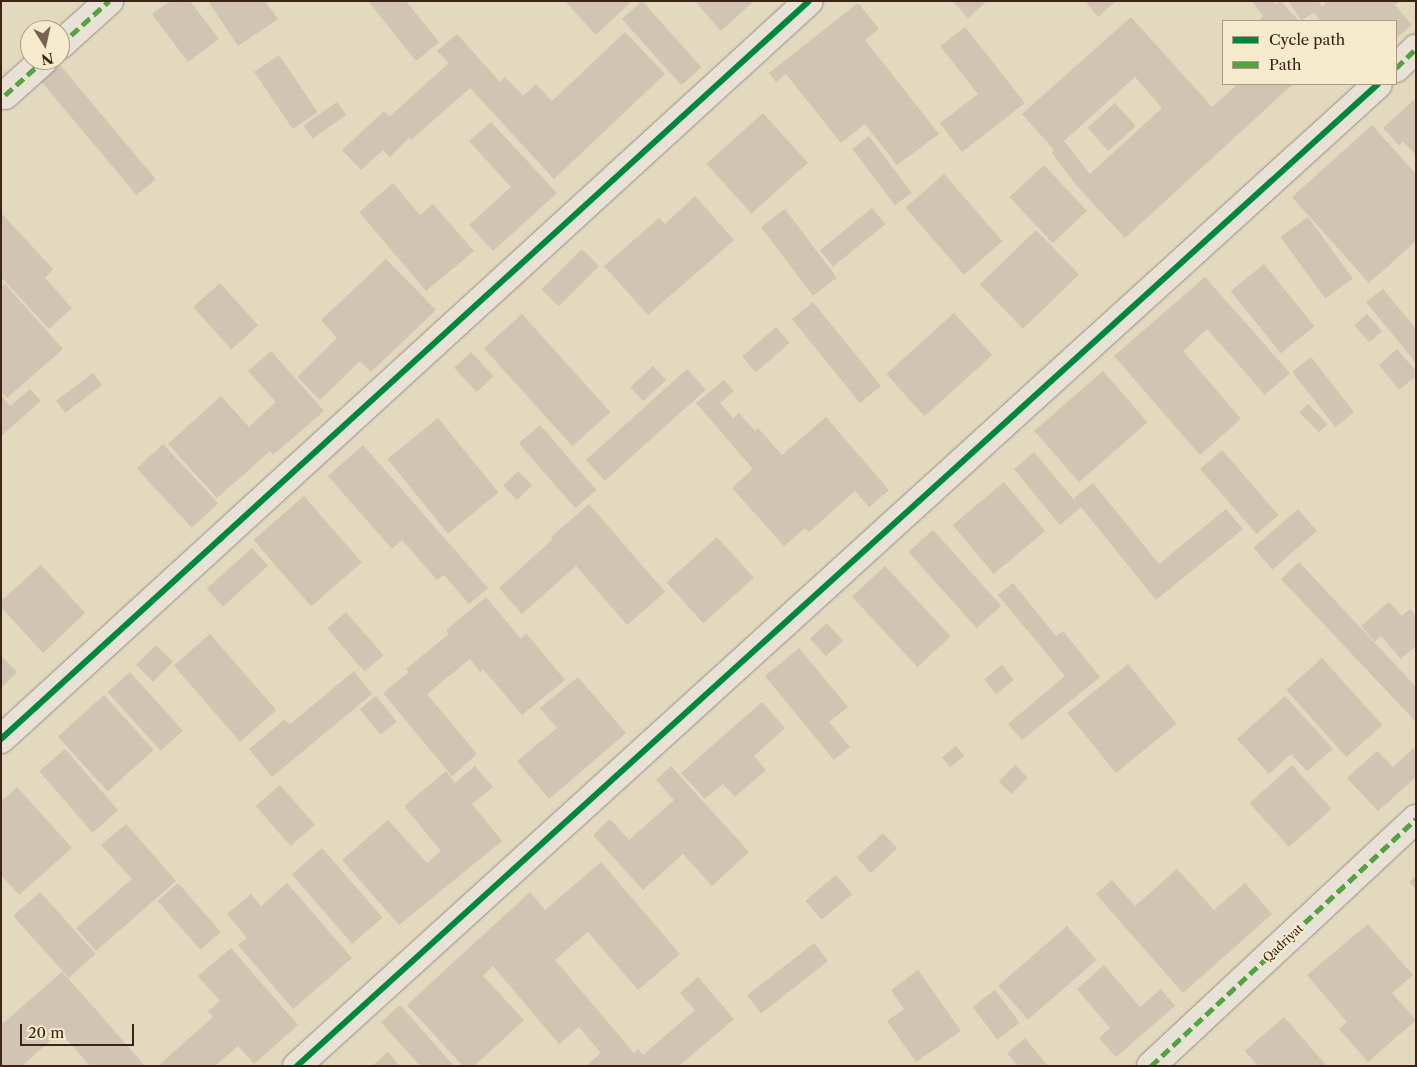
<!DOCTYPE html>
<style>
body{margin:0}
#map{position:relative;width:1417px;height:1067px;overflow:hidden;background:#e2d9bf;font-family:"Libre Caslon Text",serif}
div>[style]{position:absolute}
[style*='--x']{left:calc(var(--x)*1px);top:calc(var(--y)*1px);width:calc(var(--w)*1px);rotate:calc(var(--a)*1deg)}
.building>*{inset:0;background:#d1c4b2;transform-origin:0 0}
.roads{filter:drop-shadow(0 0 1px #988f80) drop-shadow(0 0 1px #988f80)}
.street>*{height:28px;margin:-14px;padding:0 14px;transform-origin:14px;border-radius:14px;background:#e7e2d5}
.quiet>*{height:5px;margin-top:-2.5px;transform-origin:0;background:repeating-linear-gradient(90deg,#54a240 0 10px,transparent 0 15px)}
.cycleway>*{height:6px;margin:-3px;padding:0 3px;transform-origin:3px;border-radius:3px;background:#00873e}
span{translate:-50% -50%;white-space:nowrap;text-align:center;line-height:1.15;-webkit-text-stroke:4px #f5eacc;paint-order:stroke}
.street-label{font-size:12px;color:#3c2217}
.frame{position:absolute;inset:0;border:2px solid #3c2217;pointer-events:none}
.legend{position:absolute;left:1222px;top:20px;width:175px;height:65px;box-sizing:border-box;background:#f5eacc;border:1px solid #ab9a84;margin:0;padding:6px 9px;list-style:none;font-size:15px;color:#3c2217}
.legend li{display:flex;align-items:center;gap:10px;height:25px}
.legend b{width:25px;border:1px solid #ab9a84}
.north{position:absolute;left:20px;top:20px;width:50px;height:50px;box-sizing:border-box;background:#f5eacc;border:1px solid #ab9a84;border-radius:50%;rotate:170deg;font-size:14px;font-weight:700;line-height:20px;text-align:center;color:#3c2217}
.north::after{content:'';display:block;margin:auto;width:18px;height:22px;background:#766252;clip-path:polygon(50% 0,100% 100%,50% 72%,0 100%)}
.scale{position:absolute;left:20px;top:1024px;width:114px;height:22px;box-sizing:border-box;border:2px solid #3c2217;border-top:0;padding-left:6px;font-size:15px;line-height:18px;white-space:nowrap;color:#3c2217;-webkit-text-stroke:4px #f5eacc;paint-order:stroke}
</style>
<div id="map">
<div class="building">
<i style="clip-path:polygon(170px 1px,190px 1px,219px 39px,188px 62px,152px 14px)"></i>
<i style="clip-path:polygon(208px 1px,265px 1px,278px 19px,238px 46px)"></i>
<i style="clip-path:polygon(368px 1px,406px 1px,439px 42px,416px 61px)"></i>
<i style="clip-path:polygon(565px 1px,632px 1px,596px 35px)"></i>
<i style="left:642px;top:1px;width:89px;height:27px;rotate:48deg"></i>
<i style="clip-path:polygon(695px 1px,754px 1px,721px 31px)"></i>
<i style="clip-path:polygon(953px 1px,987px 1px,968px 18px)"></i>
<i style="clip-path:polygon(1085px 1px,1116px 1px,1098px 17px)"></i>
<i style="clip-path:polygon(1252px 1px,1274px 1px,1276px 4px,1281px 1px,1299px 21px,1259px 21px,1263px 16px)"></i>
<i style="clip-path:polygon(1288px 1px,1319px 1px,1322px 6px,1328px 1px,1400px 1px,1395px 5px,1412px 25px,1396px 38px,1396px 21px,1321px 21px,1314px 13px,1301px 20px)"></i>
<i style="clip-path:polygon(858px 3px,879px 29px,865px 40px,939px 134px,897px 165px,865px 124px,841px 143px,786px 74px,776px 82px,769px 73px)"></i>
<i style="clip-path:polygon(evenodd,1131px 17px,1212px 107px,1238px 84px,1293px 84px,1125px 238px,1077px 186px,1052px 153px,1054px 150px,1022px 114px,1131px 17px,1135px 77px,1162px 108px,1090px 174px,1064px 141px,1135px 77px)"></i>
<i style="clip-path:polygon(965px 27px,1025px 103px,962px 152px,940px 123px,978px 94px,940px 46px)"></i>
<i style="clip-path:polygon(625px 32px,665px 74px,554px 179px,470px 88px,411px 140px,410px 137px,390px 157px,383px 150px,361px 170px,342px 150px,384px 111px,390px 116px,449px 63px,437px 51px,457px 34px,500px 82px,505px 77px,523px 96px,536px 84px,552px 101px)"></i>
<i style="left:279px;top:55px;width:69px;height:30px;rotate:56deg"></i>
<i style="left:60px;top:65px;width:149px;height:25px;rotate:50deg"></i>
<i style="clip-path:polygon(1416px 98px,1416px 155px,1403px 141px,1399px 145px,1383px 128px)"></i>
<i style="left:337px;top:102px;width:16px;height:41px;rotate:55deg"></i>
<i style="left:1115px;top:103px;width:31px;height:37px;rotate:48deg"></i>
<i style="left:763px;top:113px;width:67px;height:76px;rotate:48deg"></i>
<i style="clip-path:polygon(491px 122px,557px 193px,493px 251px,469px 225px,511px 187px,469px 141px)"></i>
<i style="clip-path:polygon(1372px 125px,1416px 174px,1416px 241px,1369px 283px,1292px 197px)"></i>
<i style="left:869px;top:136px;width:71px;height:21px;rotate:53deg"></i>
<i style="left:1044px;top:165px;width:63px;height:47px;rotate:47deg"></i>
<i style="left:944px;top:174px;width:89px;height:51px;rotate:49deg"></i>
<i style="clip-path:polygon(393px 183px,420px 215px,433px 204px,474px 251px,426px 291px,359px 212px)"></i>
<i style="clip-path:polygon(695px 196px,734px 240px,648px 315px,604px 266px,659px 218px,665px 224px)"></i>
<i style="left:872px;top:208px;width:21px;height:67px;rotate:51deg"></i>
<i style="left:785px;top:209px;width:86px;height:30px;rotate:53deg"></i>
<i style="clip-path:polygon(1px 213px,53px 269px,45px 278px,72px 308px,49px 329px,1px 277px)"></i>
<i style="left:1308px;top:217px;width:76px;height:34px;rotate:54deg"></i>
<i style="left:1036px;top:230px;width:62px;height:78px;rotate:46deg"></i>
<i style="left:582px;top:249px;width:24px;height:57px;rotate:45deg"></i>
<i style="clip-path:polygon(386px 259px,436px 310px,371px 372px,360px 361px,320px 400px,297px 377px,337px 338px,321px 320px)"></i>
<i style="left:1264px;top:264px;width:80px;height:43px;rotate:51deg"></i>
<i style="clip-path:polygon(1205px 277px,1290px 373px,1265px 395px,1207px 329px,1183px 351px,1241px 419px,1200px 455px,1114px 356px)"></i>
<i style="left:220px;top:283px;width:57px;height:36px;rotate:48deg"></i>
<i style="clip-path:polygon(5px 284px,63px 349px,7px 398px,1px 392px,1px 287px)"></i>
<i style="clip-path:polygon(1383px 289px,1416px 329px,1416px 363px,1366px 302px)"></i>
<i style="left:813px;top:302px;width:108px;height:27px;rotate:51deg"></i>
<i style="left:954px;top:313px;width:57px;height:91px;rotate:48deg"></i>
<i style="left:522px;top:314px;width:132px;height:51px;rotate:48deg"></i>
<i style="left:1367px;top:314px;width:23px;height:17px;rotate:49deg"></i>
<i style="left:776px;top:327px;width:21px;height:45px;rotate:49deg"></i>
<i style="clip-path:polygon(1397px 349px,1416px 371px,1416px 376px,1399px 390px,1379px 365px)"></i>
<i style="clip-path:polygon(271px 351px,324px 411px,273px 455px,270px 451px,217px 498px,168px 444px,221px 396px,249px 427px,276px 402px,248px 371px)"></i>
<i style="left:471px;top:352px;width:33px;height:23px;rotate:47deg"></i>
<i style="left:1311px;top:357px;width:70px;height:24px;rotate:52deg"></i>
<i style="left:653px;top:366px;width:19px;height:31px;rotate:47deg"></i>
<i style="left:687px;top:369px;width:28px;height:136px;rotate:48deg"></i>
<i style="left:1103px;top:371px;width:68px;height:91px;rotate:49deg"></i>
<i style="left:93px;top:373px;width:15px;height:46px;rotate:53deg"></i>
<i style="clip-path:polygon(724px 380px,734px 391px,720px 403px,733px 418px,739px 413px,755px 431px,758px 428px,782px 455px,826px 417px,889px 490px,869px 507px,855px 491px,809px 532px,805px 528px,784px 546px,732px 488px,753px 469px,696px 403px)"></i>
<i style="clip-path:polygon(30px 389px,41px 401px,1px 436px,1px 395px,10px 406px)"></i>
<i style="left:1308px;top:404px;width:28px;height:12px;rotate:46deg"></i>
<i style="left:438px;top:418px;width:96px;height:65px;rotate:51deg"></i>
<i style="left:540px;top:425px;width:86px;height:28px;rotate:49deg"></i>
<i style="left:163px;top:444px;width:81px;height:36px;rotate:47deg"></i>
<i style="clip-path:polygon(363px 445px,488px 588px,469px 604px,444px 575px,437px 580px,402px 540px,392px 549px,328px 476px)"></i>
<i style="left:1222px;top:450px;width:86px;height:29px;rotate:49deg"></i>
<i style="clip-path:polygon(1034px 452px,1079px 506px,1074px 498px,1093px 483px,1159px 564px,1226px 509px,1243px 529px,1156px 600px,1081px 507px,1060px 525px,1014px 469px)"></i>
<i style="left:518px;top:471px;width:20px;height:21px;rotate:45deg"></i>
<i style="left:1004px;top:482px;width:64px;height:67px;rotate:50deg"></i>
<i style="left:304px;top:496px;width:88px;height:67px;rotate:49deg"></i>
<i style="clip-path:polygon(589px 504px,665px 592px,627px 625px,576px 566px,522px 614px,499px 588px,553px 539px,551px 537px)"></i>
<i style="left:1298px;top:509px;width:29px;height:59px;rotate:49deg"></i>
<i style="left:933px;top:530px;width:102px;height:33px;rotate:48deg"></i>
<i style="left:717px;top:537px;width:55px;height:68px;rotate:48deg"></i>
<i style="left:252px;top:548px;width:24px;height:61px;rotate:48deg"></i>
<i style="clip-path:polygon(1299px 562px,1416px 687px,1416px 722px,1281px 579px)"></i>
<i style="clip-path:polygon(41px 565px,85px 613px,43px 653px,1px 607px,1px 601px)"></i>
<i style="left:885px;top:566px;width:96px;height:45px;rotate:47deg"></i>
<i style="clip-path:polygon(1013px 583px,1056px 636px,1063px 631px,1100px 677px,1022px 740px,1008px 724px,1065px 676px,998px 595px)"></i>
<i style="clip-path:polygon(486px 597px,521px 639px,526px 633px,565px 680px,522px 715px,483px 669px,480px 672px,470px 659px,427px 694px,477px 754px,452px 776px,383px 693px,409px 672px,406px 669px,449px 634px,446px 630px)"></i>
<i style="clip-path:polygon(1389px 602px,1402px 616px,1410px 609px,1416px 616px,1416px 646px,1401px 659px,1381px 636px,1375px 642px,1361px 626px)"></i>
<i style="left:346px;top:612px;width:57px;height:25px;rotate:49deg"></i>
<i style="left:827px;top:623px;width:24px;height:23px;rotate:48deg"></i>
<i style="left:210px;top:634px;width:101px;height:48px;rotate:49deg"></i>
<i style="left:156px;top:645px;width:24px;height:28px;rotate:45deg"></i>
<i style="clip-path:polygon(799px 648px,848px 707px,829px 722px,850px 747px,834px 760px,765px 676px)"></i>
<i style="clip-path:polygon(1px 656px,17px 672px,1px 688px)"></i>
<i style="left:1322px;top:658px;width:90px;height:48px;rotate:48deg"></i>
<i style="left:1128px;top:664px;width:77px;height:78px;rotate:51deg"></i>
<i style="left:1002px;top:665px;width:19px;height:23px;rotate:51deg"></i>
<i style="clip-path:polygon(354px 671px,372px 694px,272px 777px,249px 749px,284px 720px,290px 724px)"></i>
<i style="left:130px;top:672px;width:79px;height:30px;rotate:48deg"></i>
<i style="clip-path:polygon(578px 677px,626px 733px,549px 799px,517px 761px,557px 728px,540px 708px)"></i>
<i style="left:104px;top:695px;width:74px;height:62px;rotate:48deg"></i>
<i style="left:376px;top:696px;width:33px;height:21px;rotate:51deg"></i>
<i style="clip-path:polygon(1285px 696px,1333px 749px,1307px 771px,1291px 754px,1269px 774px,1237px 739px)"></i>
<i style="clip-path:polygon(762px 702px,785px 728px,754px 756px,766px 770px,735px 797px,723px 784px,705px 799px,681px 773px)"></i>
<i style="left:956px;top:746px;width:13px;height:18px;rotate:51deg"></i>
<i style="clip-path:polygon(1416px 746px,1416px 777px,1378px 811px,1347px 778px,1377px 751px,1393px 767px)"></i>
<i style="left:65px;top:749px;width:81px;height:34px;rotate:49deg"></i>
<i style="left:1015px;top:765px;width:18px;height:23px;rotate:45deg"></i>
<i style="left:1292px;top:765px;width:59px;height:57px;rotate:48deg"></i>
<i style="clip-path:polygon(475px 766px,493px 787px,472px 804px,502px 841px,399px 925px,342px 860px,388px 820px,427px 863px,441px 851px,404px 806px,446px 771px,455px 783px)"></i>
<i style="clip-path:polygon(671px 766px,749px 852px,712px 886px,683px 854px,643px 890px,593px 835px,610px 819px,629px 840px,674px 800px,656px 780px)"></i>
<i style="left:280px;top:785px;width:53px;height:32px;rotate:49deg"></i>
<i style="clip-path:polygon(17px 787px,72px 848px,19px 895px,1px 875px,1px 802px)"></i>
<i style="clip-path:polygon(126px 824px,176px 881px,96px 951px,76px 928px,132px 879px,101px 845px)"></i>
<i style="left:883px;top:833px;width:21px;height:36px;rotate:47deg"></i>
<i style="left:322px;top:848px;width:92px;height:40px;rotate:49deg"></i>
<i style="clip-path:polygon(601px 862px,680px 954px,638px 990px,588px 932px,555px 960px,634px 1053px,638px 1049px,643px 1055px,695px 1010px,680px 993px,698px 977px,734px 1019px,679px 1066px,586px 1066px,601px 1053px,579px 1027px,559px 1044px,493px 966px,483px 976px,524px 1020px,474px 1066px,463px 1066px,407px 1005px,530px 892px,545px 910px)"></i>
<i style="clip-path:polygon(1177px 869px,1214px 910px,1245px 883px,1272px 914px,1183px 993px,1096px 894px,1112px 880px,1135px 906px)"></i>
<i style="left:836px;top:875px;width:25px;height:40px;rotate:50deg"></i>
<i style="clip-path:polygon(1416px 876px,1416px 889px,1409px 882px)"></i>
<i style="left:178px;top:883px;width:65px;height:27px;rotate:49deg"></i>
<i style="clip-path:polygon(287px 883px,352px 958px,293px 1009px,238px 945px,247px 938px,227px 914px,251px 894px,261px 906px)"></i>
<i style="left:40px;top:892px;width:83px;height:36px;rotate:48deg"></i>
<i style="clip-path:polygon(1368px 924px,1413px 975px,1392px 993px,1416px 1020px,1368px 1062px,1339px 1029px,1347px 1022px,1307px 975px)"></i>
<i style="left:1067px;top:926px;width:45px;height:91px;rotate:49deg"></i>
<i style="left:814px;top:943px;width:23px;height:85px;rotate:52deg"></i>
<i style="clip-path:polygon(231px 948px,298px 1025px,254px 1064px,238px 1046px,215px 1066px,158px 1066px,213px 1017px,208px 1011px,220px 1001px,198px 976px)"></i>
<i style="clip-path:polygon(1104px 965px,1140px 1007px,1161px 989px,1175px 1006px,1116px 1057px,1099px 1038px,1110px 1028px,1077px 989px)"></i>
<i style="clip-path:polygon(918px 970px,961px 1031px,916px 1062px,887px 1021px,904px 1009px,891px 990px)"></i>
<i style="clip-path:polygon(62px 972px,91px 1004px,145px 1066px,90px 1066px,60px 1032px,22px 1066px,1px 1066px,1px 1025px)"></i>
<i style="left:995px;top:990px;width:41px;height:28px;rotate:53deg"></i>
<i style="clip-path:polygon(400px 1005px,454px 1066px,420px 1066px,381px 1022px)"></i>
<i style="clip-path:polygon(1284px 1017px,1327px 1066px,1258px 1066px,1245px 1051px)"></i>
<i style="clip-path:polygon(1025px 1038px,1048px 1066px,1018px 1066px,1007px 1053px)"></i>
<i style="clip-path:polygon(388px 1052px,400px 1066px,372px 1066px)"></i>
</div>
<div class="roads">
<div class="street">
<i style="--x:60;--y:45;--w:66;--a:-41.9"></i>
<i style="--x:1396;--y:68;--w:28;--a:-44"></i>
<i style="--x:5;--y:95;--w:52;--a:-41.9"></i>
<i style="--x:1;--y:739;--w:1094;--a:-42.41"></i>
<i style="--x:297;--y:1066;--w:1460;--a:-42.25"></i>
<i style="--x:1151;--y:1066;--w:362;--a:-43"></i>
</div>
</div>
<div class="quiet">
<i style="--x:60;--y:45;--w:66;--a:-41.9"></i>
<i style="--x:1396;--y:68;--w:28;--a:-44"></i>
<i style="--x:5;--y:95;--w:52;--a:-41.9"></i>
<i style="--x:1151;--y:1066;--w:362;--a:-43"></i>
</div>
<div class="cycleway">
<i style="--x:1;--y:739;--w:1094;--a:-42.41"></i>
<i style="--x:297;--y:1066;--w:1460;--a:-42.25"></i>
</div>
<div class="street-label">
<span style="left:1283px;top:943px;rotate:-43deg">Qadriyat</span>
</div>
<div class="frame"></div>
<ul class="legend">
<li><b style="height:6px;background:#00873e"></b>Cycle path</li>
<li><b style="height:6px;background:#54a240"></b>Path</li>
</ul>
<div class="north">N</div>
<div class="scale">20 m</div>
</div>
